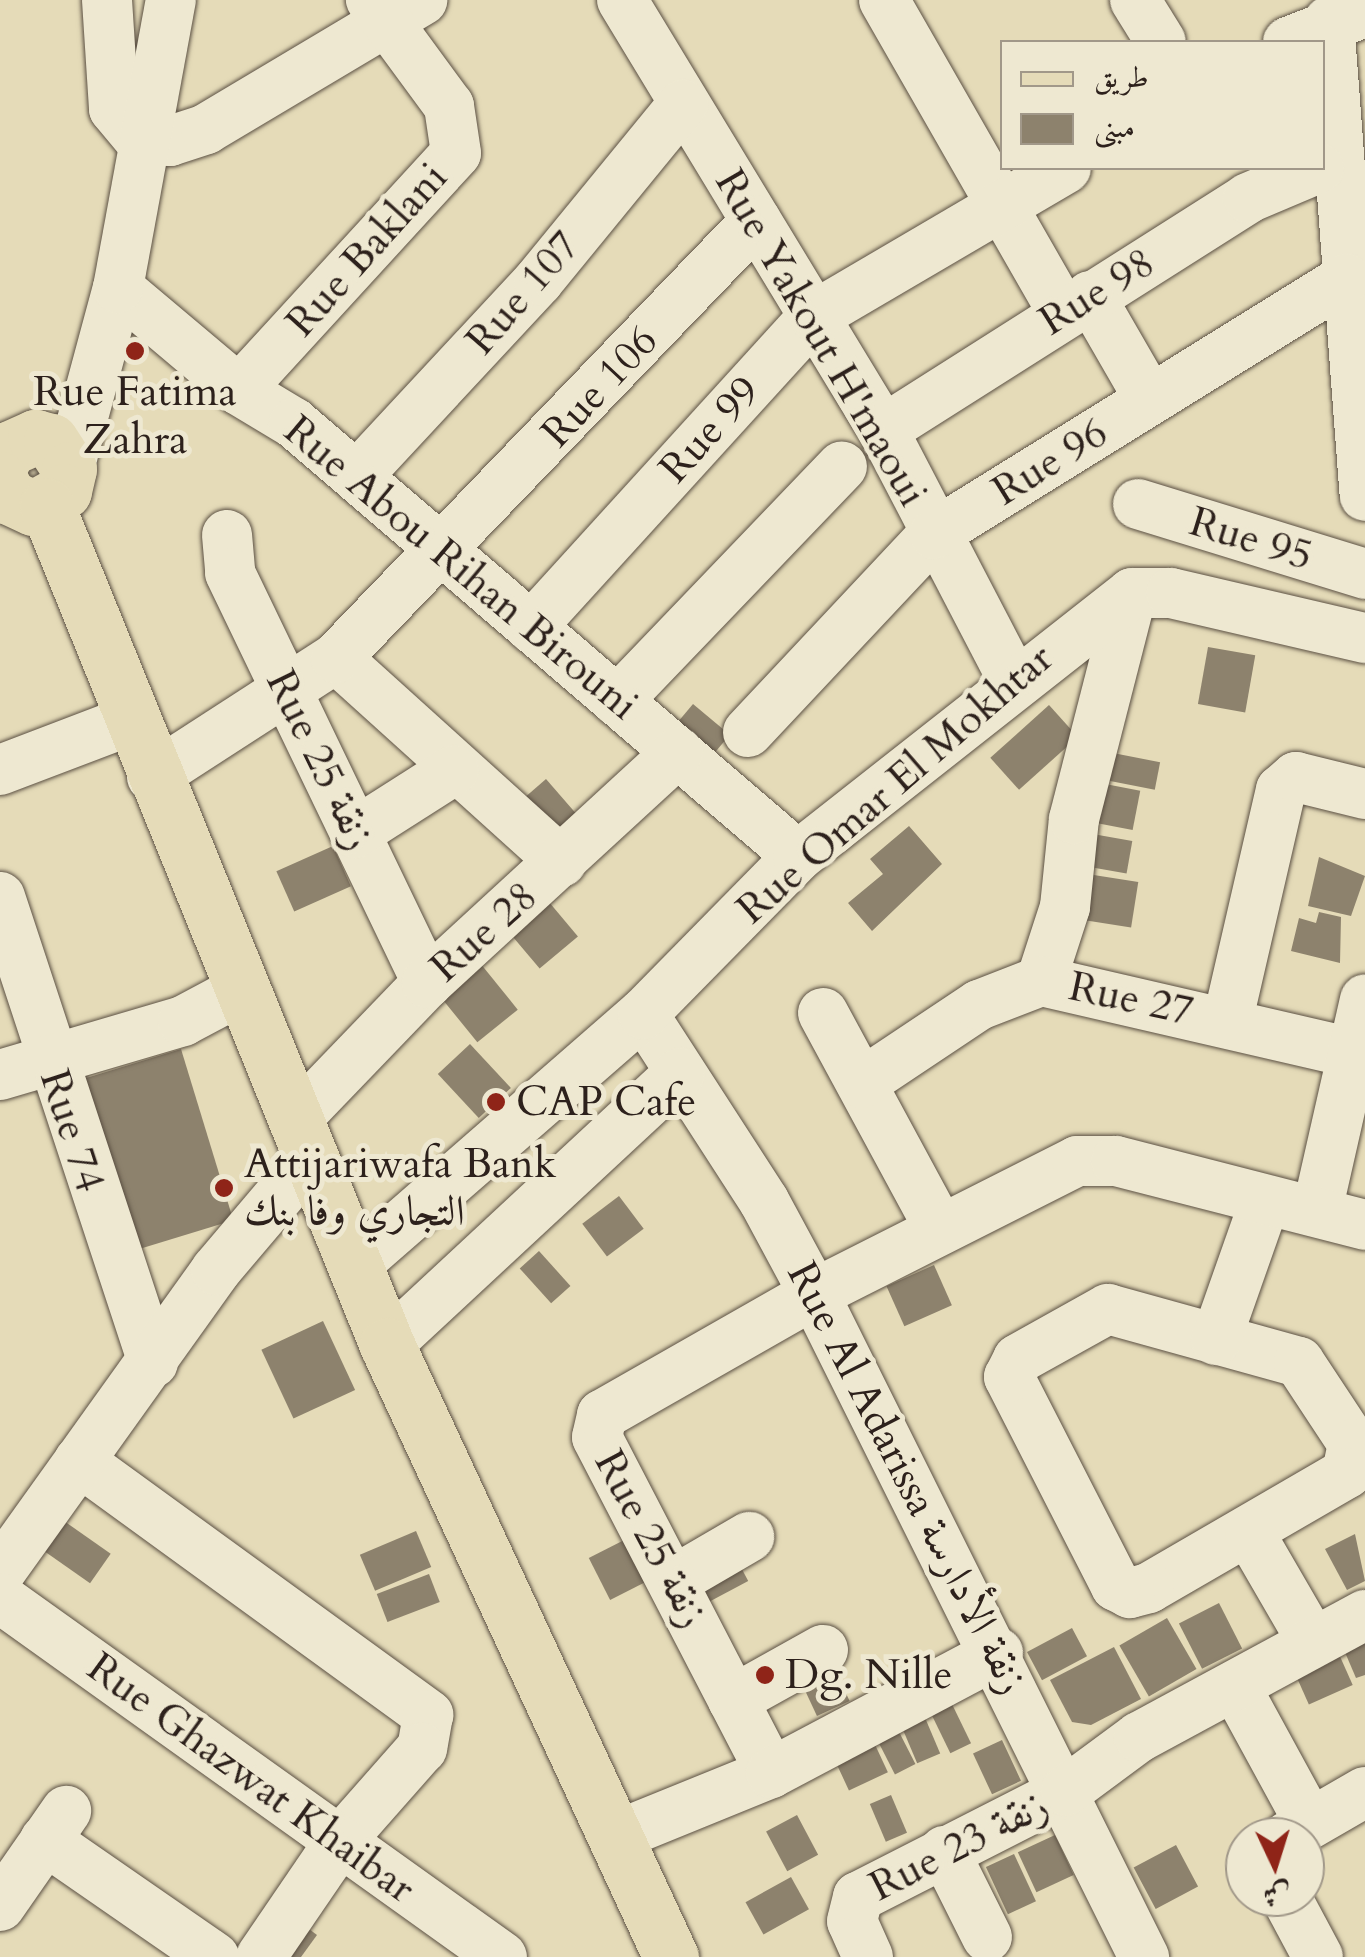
<!DOCTYPE html>
<meta charset="utf-8">
<style>
body{margin:0}
#map{position:relative;width:1365px;height:1957px;overflow:hidden;background:#e5dbb8;font-family:Cardo,Amiri,serif}
div>[style]{position:absolute}
[style*='--x']{left:calc(var(--x)*1px);top:calc(var(--y)*1px);width:calc(var(--w)*1px);rotate:calc(var(--a)*1deg)}
.building>*{inset:0;background:#8d826d;transform-origin:0 0}
.roads{filter:drop-shadow(0 0 2px #5b5043) drop-shadow(0 0 2px #5b5043)}
.minor>*{height:50px;margin:-25px;padding:0 25px;transform-origin:25px;border-radius:25px;background:#eee8d1}
.major>*{height:55px;margin:-27.5px;padding:0 27.5px;transform-origin:27.5px;border-radius:27.5px;background:#e5dbb8}
.dots>*{width:28px;height:28px;translate:-50% -50%;box-sizing:border-box;border:5px solid #eee8d1;border-radius:50%}
span{translate:-50% -50%;white-space:nowrap;text-align:center;line-height:1.15;-webkit-text-stroke:10px #eee8d1;paint-order:stroke}
.street-label{font-size:42px;color:#2d211c}
.poi-label{font-size:42px;color:#2d211c}
.left{translate:0 -50%;text-align:left}
.legend{position:absolute;left:1000px;top:40px;width:325px;height:130px;box-sizing:border-box;background:#eee8d1;border:2px solid #a19889;margin:0;padding:12px 18px;list-style:none;font-size:30px;color:#2d211c}
.legend li{display:flex;align-items:center;gap:20px;height:50px}
.legend b{width:50px;border:2px solid #a19889}
.north{position:absolute;left:1225px;top:1817px;width:100px;height:100px;box-sizing:border-box;background:#eee8d1;border:2px solid #a19889;border-radius:50%;rotate:176deg;font-size:28px;font-weight:700;line-height:40px;text-align:center;color:#2d211c}
.north::after{content:'';display:block;margin:auto;width:35px;height:45px;background:#8f2418;clip-path:polygon(50% 0,100% 100%,50% 72%,0 100%)}
</style>
<div id="map">
<div class="building">
<i style="left:1208px;top:647px;width:48px;height:58px;rotate:10deg"></i>
<i style="left:693px;top:704px;width:48px;height:31px;rotate:40deg"></i>
<i style="left:1049px;top:705px;width:43px;height:79px;rotate:48deg"></i>
<i style="left:1113px;top:753px;width:48px;height:28px;rotate:11deg"></i>
<i style="left:546px;top:779px;width:45px;height:40px;rotate:49deg"></i>
<i style="left:1100px;top:783px;width:41px;height:40px;rotate:11deg"></i>
<i style="clip-path:polygon(909px 826px,942px 864px,872px 931px,848px 903px,883px 874px,870px 859px)"></i>
<i style="left:1087px;top:833px;width:46px;height:33px;rotate:10deg"></i>
<i style="left:333px;top:846px;width:44px;height:62px;rotate:66deg"></i>
<i style="clip-path:polygon(1319px 857px,1365px 876px,1351px 916px,1308px 906px)"></i>
<i style="left:1081px;top:873px;width:58px;height:46px;rotate:9deg"></i>
<i style="left:549px;top:902px;width:45px;height:50px;rotate:50deg"></i>
<i style="clip-path:polygon(1319px 912px,1341px 917px,1340px 963px,1291px 951px,1299px 918px,1316px 923px)"></i>
<i style="left:480px;top:963px;width:60px;height:52px;rotate:51deg"></i>
<i style="left:470px;top:1044px;width:60px;height:44px;rotate:47deg"></i>
<i style="left:181px;top:1049px;width:179px;height:106px;rotate:73deg"></i>
<i style="left:619px;top:1196px;width:41px;height:46px;rotate:53deg"></i>
<i style="left:539px;top:1251px;width:47px;height:26px;rotate:48deg"></i>
<i style="left:934px;top:1265px;width:44px;height:52px;rotate:66deg"></i>
<i style="left:323px;top:1321px;width:76px;height:68px;rotate:65deg"></i>
<i style="left:64px;top:1521px;width:57px;height:36px;rotate:35deg"></i>
<i style="left:416px;top:1531px;width:39px;height:61px;rotate:67deg"></i>
<i style="left:636px;top:1534px;width:47px;height:53px;rotate:63deg"></i>
<i style="clip-path:polygon(1355px 1534px,1365px 1581px,1347px 1590px,1325px 1549px)"></i>
<i style="left:736px;top:1558px;width:26px;height:50px;rotate:62deg"></i>
<i style="left:429px;top:1574px;width:30px;height:56px;rotate:69deg"></i>
<i style="left:1219px;top:1603px;width:51px;height:45px;rotate:63deg"></i>
<i style="left:1167px;top:1618px;width:59px;height:55px;rotate:60deg"></i>
<i style="left:1072px;top:1628px;width:32px;height:51px;rotate:62deg"></i>
<i style="clip-path:polygon(1365px 1632px,1365px 1675px,1356px 1678px,1341px 1643px)"></i>
<i style="left:1334px;top:1643px;width:46px;height:48px;rotate:66deg"></i>
<i style="clip-path:polygon(1114px 1647px,1141px 1699px,1091px 1725px,1072px 1722px,1050px 1680px)"></i>
<i style="left:831px;top:1661px;width:44px;height:36px;rotate:65deg"></i>
<i style="left:950px;top:1700px;width:48px;height:23px;rotate:64deg"></i>
<i style="left:923px;top:1713px;width:44px;height:25px;rotate:67deg"></i>
<i style="left:895px;top:1724px;width:45px;height:23px;rotate:63deg"></i>
<i style="left:871px;top:1736px;width:40px;height:43px;rotate:65deg"></i>
<i style="left:1002px;top:1740px;width:45px;height:32px;rotate:65deg"></i>
<i style="left:891px;top:1795px;width:41px;height:23px;rotate:67deg"></i>
<i style="left:797px;top:1815px;width:45px;height:35px;rotate:62deg"></i>
<i style="left:1055px;top:1835px;width:44px;height:41px;rotate:65deg"></i>
<i style="left:1176px;top:1845px;width:47px;height:48px;rotate:62deg"></i>
<i style="left:1014px;top:1854px;width:52px;height:31px;rotate:65deg"></i>
<i style="left:791px;top:1877px;width:37px;height:52px;rotate:61deg"></i>
<i style="clip-path:polygon(297px 1920px,317px 1935px,301px 1957px,270px 1957px)"></i>
</div>
<div class="roads">
<div class="minor">
<i style="--x:107;--y:0;--w:109;--a:86.3"></i>
<i style="--x:114;--y:109;--w:40;--a:50"></i>
<i style="--x:140;--y:140;--w:30;--a:2"></i>
<i style="--x:170;--y:141;--w:38;--a:-18"></i>
<i style="--x:206;--y:129;--w:252;--a:-30.8"></i>
<i style="--x:622;--y:0;--w:503;--a:58.74"></i>
<i style="--x:883;--y:430;--w:282;--a:62.5"></i>
<i style="--x:884;--y:0;--w:360;--a:60.2"></i>
<i style="--x:1135;--y:0;--w:49;--a:58.2"></i>
<i style="--x:1329;--y:21;--w:476;--a:85.7"></i>
<i style="--x:1288;--y:42;--w:83;--a:-21.3"></i>
<i style="--x:118;--y:288;--w:158;--a:40.1"></i>
<i style="--x:239;--y:390;--w:64;--a:31"></i>
<i style="--x:294;--y:423;--w:664;--a:40.67"></i>
<i style="--x:1090;--y:296;--w:120;--a:60"></i>
<i style="--x:239;--y:390;--w:321;--a:-47.5"></i>
<i style="--x:456;--y:153;--w:48;--a:-98.5"></i>
<i style="--x:449;--y:106;--w:132;--a:-126.3"></i>
<i style="--x:883;--y:430;--w:432;--a:-32.4"></i>
<i style="--x:1248;--y:198;--w:77;--a:-22.9"></i>
<i style="--x:69;--y:469;--w:188;--a:-74.9"></i>
<i style="--x:118;--y:288;--w:293;--a:-79.6"></i>
<i style="--x:357;--y:476;--w:267;--a:-47.1"></i>
<i style="--x:539;--y:280;--w:227;--a:-50.7"></i>
<i style="--x:1138;--y:504;--w:238;--a:17.1"></i>
<i style="--x:227;--y:535;--w:38;--a:85"></i>
<i style="--x:230;--y:573;--w:455;--a:64.3"></i>
<i style="--x:531;--y:627;--w:420;--a:-47.7"></i>
<i style="--x:814;--y:316;--w:292;--a:-30.4"></i>
<i style="--x:336;--y:658;--w:304;--a:42.1"></i>
<i style="--x:617;--y:701;--w:325;--a:-46.2"></i>
<i style="--x:748;--y:732;--w:272;--a:-46.8"></i>
<i style="--x:934;--y:534;--w:485;--a:-31.8"></i>
<i style="--x:0;--y:770;--w:138;--a:-20.8"></i>
<i style="--x:152;--y:777;--w:219;--a:-32.9"></i>
<i style="--x:336;--y:658;--w:606;--a:-46.14"></i>
<i style="--x:355;--y:833;--w:117;--a:-32.5"></i>
<i style="--x:0;--y:897;--w:490;--a:71.8"></i>
<i style="--x:1041;--y:981;--w:78;--a:-72"></i>
<i style="--x:1065;--y:907;--w:88;--a:-84.2"></i>
<i style="--x:1074;--y:819;--w:233;--a:-75.6"></i>
<i style="--x:823;--y:1013;--w:246;--a:61.6"></i>
<i style="--x:643;--y:1014;--w:223;--a:57.1"></i>
<i style="--x:764;--y:1201;--w:106;--a:61.7"></i>
<i style="--x:814;--y:1294;--w:741;--a:63.54"></i>
<i style="--x:1228;--y:1019;--w:235;--a:-77"></i>
<i style="--x:1281;--y:790;--w:20;--a:-41"></i>
<i style="--x:1296;--y:777;--w:71;--a:13.8"></i>
<i style="--x:0;--y:1075;--w:191;--a:-16.4"></i>
<i style="--x:183;--y:1021;--w:70;--a:-28"></i>
<i style="--x:862;--y:1083;--w:141;--a:-33.7"></i>
<i style="--x:979;--y:1005;--w:66;--a:-21.2"></i>
<i style="--x:1041;--y:981;--w:319;--a:13"></i>
<i style="--x:297;--y:1118;--w:187;--a:-46.1"></i>
<i style="--x:427;--y:983;--w:341;--a:-42.6"></i>
<i style="--x:1317;--y:1211;--w:217;--a:-77.2"></i>
<i style="--x:355;--y:1265;--w:382;--a:-41.1"></i>
<i style="--x:643;--y:1014;--w:221;--a:-45.5"></i>
<i style="--x:798;--y:856;--w:425;--a:-38.2"></i>
<i style="--x:1132;--y:593;--w:39;--a:0"></i>
<i style="--x:1171;--y:593;--w:199;--a:13.1"></i>
<i style="--x:1108;--y:1309;--w:198;--a:15.5"></i>
<i style="--x:1299;--y:1362;--w:98;--a:56.6"></i>
<i style="--x:1353;--y:1444;--w:30;--a:102"></i>
<i style="--x:1347;--y:1473;--w:229;--a:149.9"></i>
<i style="--x:1149;--y:1588;--w:20;--a:165"></i>
<i style="--x:1130;--y:1593;--w:16;--a:-153"></i>
<i style="--x:1116;--y:1586;--w:235;--a:-117.1"></i>
<i style="--x:1009;--y:1377;--w:20;--a:-63"></i>
<i style="--x:1018;--y:1359;--w:103;--a:-29.1"></i>
<i style="--x:1216;--y:1340;--w:147;--a:-70.6"></i>
<i style="--x:387;--y:1345;--w:400;--a:-42.9"></i>
<i style="--x:79;--y:1461;--w:432;--a:36"></i>
<i style="--x:428;--y:1715;--w:34;--a:100"></i>
<i style="--x:422;--y:1748;--w:124;--a:131.4"></i>
<i style="--x:340;--y:1841;--w:140;--a:124.3"></i>
<i style="--x:1250;--y:1534;--w:124;--a:59.9"></i>
<i style="--x:0;--y:1572;--w:371;--a:-54.4"></i>
<i style="--x:216;--y:1270;--w:148;--a:-49.7"></i>
<i style="--x:675;--y:1580;--w:86;--a:-30.2"></i>
<i style="--x:0;--y:1598;--w:617;--a:35.57"></i>
<i style="--x:1235;--y:1686;--w:153;--a:61.4"></i>
<i style="--x:733;--y:1700;--w:103;--a:-29.1"></i>
<i style="--x:771;--y:1773;--w:378;--a:-117.4"></i>
<i style="--x:597;--y:1437;--w:23;--a:-77"></i>
<i style="--x:602;--y:1415;--w:244;--a:-29.7"></i>
<i style="--x:814;--y:1294;--w:295;--a:-26.8"></i>
<i style="--x:1077;--y:1161;--w:39;--a:0"></i>
<i style="--x:1116;--y:1161;--w:257;--a:14.4"></i>
<i style="--x:616;--y:1836;--w:167;--a:-22.1"></i>
<i style="--x:771;--y:1773;--w:257;--a:-27.9"></i>
<i style="--x:1287;--y:1837;--w:90;--a:-30"></i>
<i style="--x:45;--y:1840;--w:206;--a:34.7"></i>
<i style="--x:944;--y:1851;--w:96;--a:63.4"></i>
<i style="--x:1286;--y:1897;--w:68;--a:61.9"></i>
<i style="--x:0;--y:1906;--w:116;--a:-55.2"></i>
<i style="--x:868;--y:1957;--w:39;--a:-114"></i>
<i style="--x:852;--y:1921;--w:25;--a:-76"></i>
<i style="--x:858;--y:1897;--w:233;--a:-27"></i>
<i style="--x:1066;--y:1791;--w:91;--a:-36.5"></i>
<i style="--x:1139;--y:1737;--w:257;--a:-28.4"></i>
</div>
<div class="major">
<i style="--x:0;--y:466;--w:19;--a:-65"></i>
<i style="--x:8;--y:449;--w:30;--a:-24"></i>
<i style="--x:35;--y:437;--w:16;--a:14"></i>
<i style="--x:51;--y:441;--w:33;--a:57"></i>
<i style="--x:69;--y:469;--w:23;--a:103"></i>
<i style="--x:64;--y:491;--w:35;--a:151"></i>
<i style="--x:33;--y:508;--w:26;--a:-155"></i>
<i style="--x:9;--y:497;--w:20;--a:-117"></i>
<i style="--x:47;--y:506;--w:905;--a:67.94"></i>
<i style="--x:387;--y:1345;--w:675;--a:65.11"></i>
</div>
</div>
<div class="dots">
<i style="left:135px;top:351px;background:#8f2418"></i>
<i style="left:496px;top:1102px;background:#8f2418"></i>
<i style="left:224px;top:1188px;background:#8f2418"></i>
<i style="left:765px;top:1675px;background:#8f2418"></i>
</div>
<div class="street-label">
<span style="left:367px;top:250px;rotate:-48deg">Rue Baklani</span>
<span style="left:1097px;top:292px;rotate:-32deg">Rue 98</span>
<span style="left:523px;top:293px;rotate:-49deg">Rue 107</span>
<span style="left:821px;top:338px;rotate:60deg">Rue Yakout H'maoui</span>
<span style="left:600px;top:387px;rotate:-47deg">Rue 106</span>
<span style="left:710px;top:430px;rotate:-48deg">Rue 99</span>
<span style="left:1050px;top:462px;rotate:-32deg">Rue 96</span>
<span style="left:1251px;top:539px;rotate:17deg">Rue 95</span>
<span style="left:461px;top:568px;rotate:40deg">Rue Abou Rihan Birouni</span>
<span style="left:320px;top:760px;rotate:64deg">Rue 25 زنقة</span>
<span style="left:895px;top:784px;rotate:-41deg">Rue Omar El Mokhtar</span>
<span style="left:484px;top:932px;rotate:-42deg">Rue 28</span>
<span style="left:1131px;top:999px;rotate:12deg">Rue 27</span>
<span style="left:72px;top:1131px;rotate:72deg">Rue 74</span>
<span style="left:907px;top:1478px;rotate:63deg">Rue Al Adarissa زنقة الأدارسة</span>
<span style="left:651px;top:1539px;rotate:62deg">Rue 25 زنقة</span>
<span style="left:251px;top:1778px;rotate:36deg">Rue Ghazwat Khaibar</span>
<span style="left:959px;top:1846px;rotate:-27deg">Rue 23 زنقة</span>
</div>
<div class="poi-label">
<span style="left:135px;top:416px">Rue Fatima<br>Zahra</span>
<span class="left" style="left:516px;top:1102px">CAP Cafe</span>
<span class="left" style="left:244px;top:1188px">Attijariwafa Bank<br>التجاري وفا بنك</span>
<span class="left" style="left:785px;top:1675px">Dg. Nille</span>
</div>
<ul class="legend">
<li><b style="height:12px;background:#e5dbb8"></b>طريق</li>
<li><b style="height:28px;background:#8d826d"></b>مبنى</li>
</ul>
<div class="north">ش</div>
</div>
